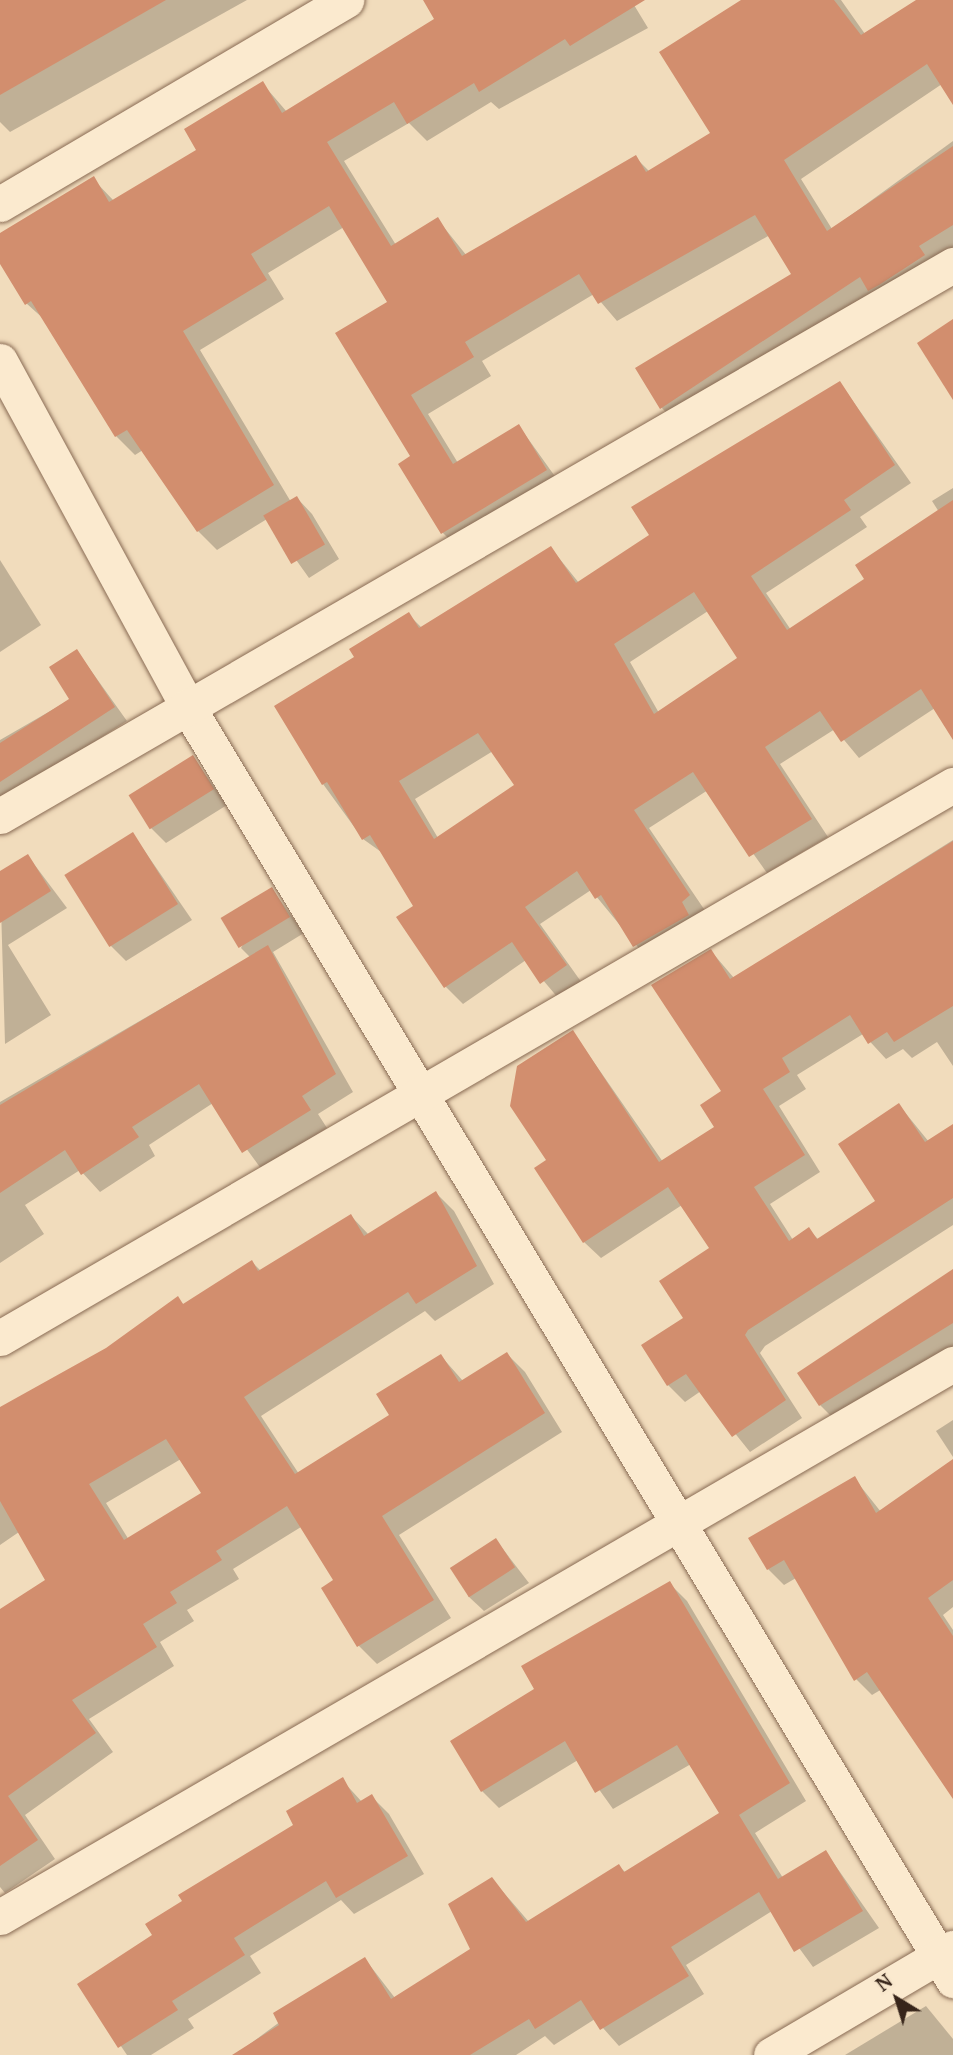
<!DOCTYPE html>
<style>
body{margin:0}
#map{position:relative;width:953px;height:2055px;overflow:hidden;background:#f1dcbc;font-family:"PT Serif",serif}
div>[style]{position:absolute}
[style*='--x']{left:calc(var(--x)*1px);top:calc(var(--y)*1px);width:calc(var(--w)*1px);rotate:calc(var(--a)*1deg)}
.shadow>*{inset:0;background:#0003}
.building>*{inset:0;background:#d28e6e;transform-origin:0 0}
.roads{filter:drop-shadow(0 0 2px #896b54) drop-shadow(0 0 2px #896b54)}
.minor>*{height:35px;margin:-17.5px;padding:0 17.5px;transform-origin:17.5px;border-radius:17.5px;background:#fbeacf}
span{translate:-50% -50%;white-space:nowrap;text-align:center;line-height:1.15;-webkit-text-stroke:6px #f8e7cc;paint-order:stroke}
.north{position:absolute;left:862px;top:1964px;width:70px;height:70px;-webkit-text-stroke:5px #f8e7cc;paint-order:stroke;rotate:322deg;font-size:19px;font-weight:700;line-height:28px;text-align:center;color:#37251a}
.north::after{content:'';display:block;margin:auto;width:24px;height:32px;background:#37251a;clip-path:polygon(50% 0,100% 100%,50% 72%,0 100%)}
</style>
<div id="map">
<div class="shadow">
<i style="clip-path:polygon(0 0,247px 0,10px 132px,0 122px)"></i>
<i style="clip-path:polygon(425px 0,631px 0,648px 28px,499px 109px,491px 102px,427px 141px,409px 123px,344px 161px,396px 245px,438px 220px,467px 256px,636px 158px,650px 172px,712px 133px,741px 0,841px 0,865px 34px,920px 0,953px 0,953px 101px,942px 84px,801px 179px,832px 229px,953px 141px,953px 254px,679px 426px,661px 407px,793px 274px,770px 235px,617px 321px,594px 294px,482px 361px,491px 376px,428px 414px,458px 463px,519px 426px,564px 489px,461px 551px,443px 533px,413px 457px,389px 302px,344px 227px,268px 273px,284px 299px,200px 350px,291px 502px,297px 498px,312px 514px,339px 559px,309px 578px,267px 519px,217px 550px,198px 531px,143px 450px,135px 455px,116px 436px,46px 321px,26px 303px,0 260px,0 235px,93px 179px,114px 201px,198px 150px,262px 83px,287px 112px,437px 19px)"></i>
<i style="clip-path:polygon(evenodd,840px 383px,911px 483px,860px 517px,867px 527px,766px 593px,791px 630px,866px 580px,939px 512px,932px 501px,953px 488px,953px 734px,935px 708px,859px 758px,835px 729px,780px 764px,828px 837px,767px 873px,708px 790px,649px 828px,706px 912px,651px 963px,591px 890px,540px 924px,582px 983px,559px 999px,526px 960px,463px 1004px,446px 987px,415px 906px,384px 854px,363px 839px,323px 784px,277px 707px,356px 658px,408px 614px,422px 628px,551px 548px,579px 583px,652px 536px,840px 383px,708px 611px,740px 659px,659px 713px,630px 662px,708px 611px,840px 383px,493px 751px,516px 785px,438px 838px,415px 799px,493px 751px)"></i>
<i style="clip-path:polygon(0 560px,41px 625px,0 652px)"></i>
<i style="clip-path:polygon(77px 651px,127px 721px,0 802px,0 740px,71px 699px)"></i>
<i style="clip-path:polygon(193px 757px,227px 805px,166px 843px,151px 828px)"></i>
<i style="clip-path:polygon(133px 834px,192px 920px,126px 961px,111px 946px)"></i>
<i style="clip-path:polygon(953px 840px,953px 1066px,937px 1042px,912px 1058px,903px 1049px,886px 1059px,863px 1034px,797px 1075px,806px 1089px,779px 1106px,820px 1172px,770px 1204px,793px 1240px,809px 1230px,819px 1240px,878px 1201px,899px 1105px,929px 1142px,953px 1126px,953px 1225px,765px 1346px,760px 1353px,802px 1418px,750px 1452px,701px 1391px,685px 1402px,668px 1385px,711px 1249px,682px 1205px,601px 1258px,584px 1242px,548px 1161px,573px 1032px,663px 1162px,716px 1128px,723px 1092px,711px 951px,734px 978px)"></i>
<i style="clip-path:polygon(28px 856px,67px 908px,8px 945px,51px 1015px,5px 1044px,0 873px)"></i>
<i style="clip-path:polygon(272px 889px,304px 933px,273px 952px,353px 1092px,318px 1114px,327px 1128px,262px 1170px,213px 1103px,149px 1145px,155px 1156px,100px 1192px,80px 1170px,25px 1205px,44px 1234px,0 1263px,0 1102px,250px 957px,241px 948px)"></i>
<i style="clip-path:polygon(evenodd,436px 1193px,454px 1211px,494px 1284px,435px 1321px,425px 1311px,261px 1416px,299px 1474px,392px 1416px,441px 1356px,463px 1381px,507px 1354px,525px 1372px,562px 1432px,399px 1535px,451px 1618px,377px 1664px,359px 1646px,335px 1581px,301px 1527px,233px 1569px,239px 1579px,187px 1610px,194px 1621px,160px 1642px,174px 1666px,89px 1719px,113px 1752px,25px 1815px,55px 1859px,5px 1893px,0 1887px,0 1611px,47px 1580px,19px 1532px,0 1545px,0 1410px,107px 1349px,177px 1298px,184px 1305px,252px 1262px,261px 1271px,351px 1216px,369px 1235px,436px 1193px,181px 1459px,204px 1493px,129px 1540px,106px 1503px,181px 1459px)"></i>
<i style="clip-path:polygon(953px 1271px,953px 1346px,834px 1419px,820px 1405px)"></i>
<i style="clip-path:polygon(953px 1420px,953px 1457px,936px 1431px)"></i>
<i style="clip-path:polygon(953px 1461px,953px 1607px,943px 1615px,953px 1630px,953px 1788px,882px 1689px,872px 1695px,856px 1679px,796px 1578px,784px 1585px,768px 1569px,854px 1478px,881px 1512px)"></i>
<i style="clip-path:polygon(496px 1540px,529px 1583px,484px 1611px,468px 1596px)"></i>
<i style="clip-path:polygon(670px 1584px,687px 1601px,806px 1801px,755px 1833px,783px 1878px,826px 1852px,879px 1928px,813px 1967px,772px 1911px,686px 1965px,704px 1994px,619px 2046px,595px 2019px,554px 2045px,545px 2036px,516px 2055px,235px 2055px,365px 1959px,395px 1998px,473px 1950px,492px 1879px,529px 1922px,619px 1866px,626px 1873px,721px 1814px,691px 1764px,613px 1809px,578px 1760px,499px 1808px,482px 1791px,537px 1690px)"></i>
<i style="clip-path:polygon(342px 1780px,362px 1802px,372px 1797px,389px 1814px,424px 1874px,354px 1914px,341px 1900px,250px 1956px,261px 1973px,188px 2019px,194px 2028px,151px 2055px,127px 2055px,79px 1984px,154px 1936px,296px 1825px)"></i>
<i style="clip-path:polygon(926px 2006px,953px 2039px,953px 2055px,845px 2055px)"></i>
</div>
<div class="building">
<i style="clip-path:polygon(0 0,166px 0,0 95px)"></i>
<i style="clip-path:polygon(423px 0,645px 0,570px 46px,565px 39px,479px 92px,474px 83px,407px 124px,394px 102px,327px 142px,391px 246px,438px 217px,462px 256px,636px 155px,646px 172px,710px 133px,659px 52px,741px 0,834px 0,861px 35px,916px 0,953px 0,953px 105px,927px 64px,784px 160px,827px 231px,953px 146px,953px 225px,919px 246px,925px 255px,879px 285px,868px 291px,860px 277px,660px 409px,635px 368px,791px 274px,755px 215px,598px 304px,579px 274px,465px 342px,474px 357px,411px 395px,453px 464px,519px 424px,547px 470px,441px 534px,398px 464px,410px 456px,335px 333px,387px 302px,329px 206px,251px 254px,267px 280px,183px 331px,274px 485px,197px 532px,127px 430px,115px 437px,31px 301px,25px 305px,0 264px,0 233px,94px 176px,109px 202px,196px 150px,184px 129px,263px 81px,282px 113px,434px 19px)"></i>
<i style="clip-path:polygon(953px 319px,953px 400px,917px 343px)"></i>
<i style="clip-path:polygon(evenodd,840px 381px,895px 465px,844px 500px,851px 510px,751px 576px,787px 630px,864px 579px,855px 565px,953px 500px,953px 740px,921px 689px,841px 742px,820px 711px,765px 747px,812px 819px,749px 857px,693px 772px,634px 810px,690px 895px,682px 902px,689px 915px,633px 947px,601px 895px,595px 899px,577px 871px,525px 907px,567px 965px,540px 984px,512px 942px,444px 988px,396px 917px,413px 906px,370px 835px,362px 840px,327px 782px,322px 785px,274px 706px,354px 657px,349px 649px,409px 612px,419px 628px,551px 546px,576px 583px,649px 535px,631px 507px,840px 381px,694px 592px,737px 658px,654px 714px,614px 644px,694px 592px,840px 381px,478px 733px,514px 785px,434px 839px,399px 781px,478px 733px)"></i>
<i style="left:297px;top:496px;width:56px;height:39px;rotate:60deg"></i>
<i style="clip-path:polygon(77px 649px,115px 707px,0 782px,0 743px,69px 699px,49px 667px)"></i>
<i style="left:193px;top:755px;width:40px;height:76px;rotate:58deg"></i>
<i style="left:133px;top:832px;width:85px;height:81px;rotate:58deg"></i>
<i style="clip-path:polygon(953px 841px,953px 1006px,894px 1042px,887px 1032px,868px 1044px,850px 1015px,782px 1058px,790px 1072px,763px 1089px,805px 1155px,754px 1187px,789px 1241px,809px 1227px,817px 1239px,875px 1201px,838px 1144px,899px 1103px,925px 1142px,953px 1124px,953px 1198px,748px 1330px,745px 1335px,786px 1400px,732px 1437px,686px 1374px,667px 1386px,641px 1345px,683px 1318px,659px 1281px,709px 1248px,668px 1187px,583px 1243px,534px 1168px,546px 1160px,510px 1106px,517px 1066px,573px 1030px,659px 1162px,714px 1127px,700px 1105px,721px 1091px,651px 985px,711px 949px,730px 979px)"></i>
<i style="clip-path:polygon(28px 854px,51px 891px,0 923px,0 871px)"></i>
<i style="left:272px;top:887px;width:35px;height:60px;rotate:59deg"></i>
<i style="clip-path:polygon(268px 945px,336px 1074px,302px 1096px,311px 1110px,242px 1153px,199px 1084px,132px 1127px,139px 1137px,81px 1175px,65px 1150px,0 1193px,0 1105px)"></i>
<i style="clip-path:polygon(evenodd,436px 1191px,477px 1266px,416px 1304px,408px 1292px,244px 1397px,295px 1474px,389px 1415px,376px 1394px,441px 1354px,459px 1382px,507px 1352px,545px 1413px,382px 1516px,434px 1600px,357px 1647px,321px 1588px,333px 1580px,287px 1506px,216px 1551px,222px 1560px,170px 1592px,177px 1603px,143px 1624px,157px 1647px,72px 1700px,96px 1733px,8px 1796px,38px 1840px,0 1866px,0 1609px,45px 1580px,0 1501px,0 1407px,106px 1348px,178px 1296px,183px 1304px,252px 1260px,258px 1271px,351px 1214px,364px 1236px,436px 1191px,166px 1439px,201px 1493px,124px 1540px,89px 1484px,166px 1439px)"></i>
<i style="clip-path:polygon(953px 1269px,953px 1323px,819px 1406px,797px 1373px)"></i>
<i style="clip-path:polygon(953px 1459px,953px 1580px,928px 1598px,953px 1636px,953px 1799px,867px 1672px,854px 1681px,784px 1560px,767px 1570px,748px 1538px,855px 1476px,876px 1513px)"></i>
<i style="left:496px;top:1538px;width:35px;height:55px;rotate:57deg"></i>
<i style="clip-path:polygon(670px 1581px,790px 1783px,739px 1815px,778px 1879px,826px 1850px,863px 1911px,794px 1952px,759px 1892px,671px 1947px,689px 1976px,600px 2030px,581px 2000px,535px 2029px,529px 2019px,470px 2055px,232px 2055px,279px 2025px,273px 2013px,365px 1957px,391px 1999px,470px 1949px,448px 1904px,492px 1877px,526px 1922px,619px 1864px,624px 1872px,719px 1813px,677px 1745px,595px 1793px,565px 1741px,481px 1792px,450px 1741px,534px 1689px,521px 1666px)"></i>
<i style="clip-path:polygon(343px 1777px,357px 1803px,372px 1794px,408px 1856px,336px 1898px,326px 1881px,234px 1938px,245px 1955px,172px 2001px,178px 2010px,118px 2048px,77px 1984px,152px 1935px,145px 1924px,182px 1901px,178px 1895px,293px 1825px,286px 1811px)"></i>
</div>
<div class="roads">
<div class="minor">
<i style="--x:0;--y:204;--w:402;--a:-30.5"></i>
<i style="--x:0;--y:361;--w:392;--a:61.5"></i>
<i style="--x:187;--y:706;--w:1487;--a:58.98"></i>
<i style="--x:0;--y:816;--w:1101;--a:-30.04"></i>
<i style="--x:0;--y:1338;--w:1102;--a:-30.13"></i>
<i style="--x:0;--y:1917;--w:1102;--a:-30.13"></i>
<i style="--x:771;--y:2055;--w:211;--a:-30.5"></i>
</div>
</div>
<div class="north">N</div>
</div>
